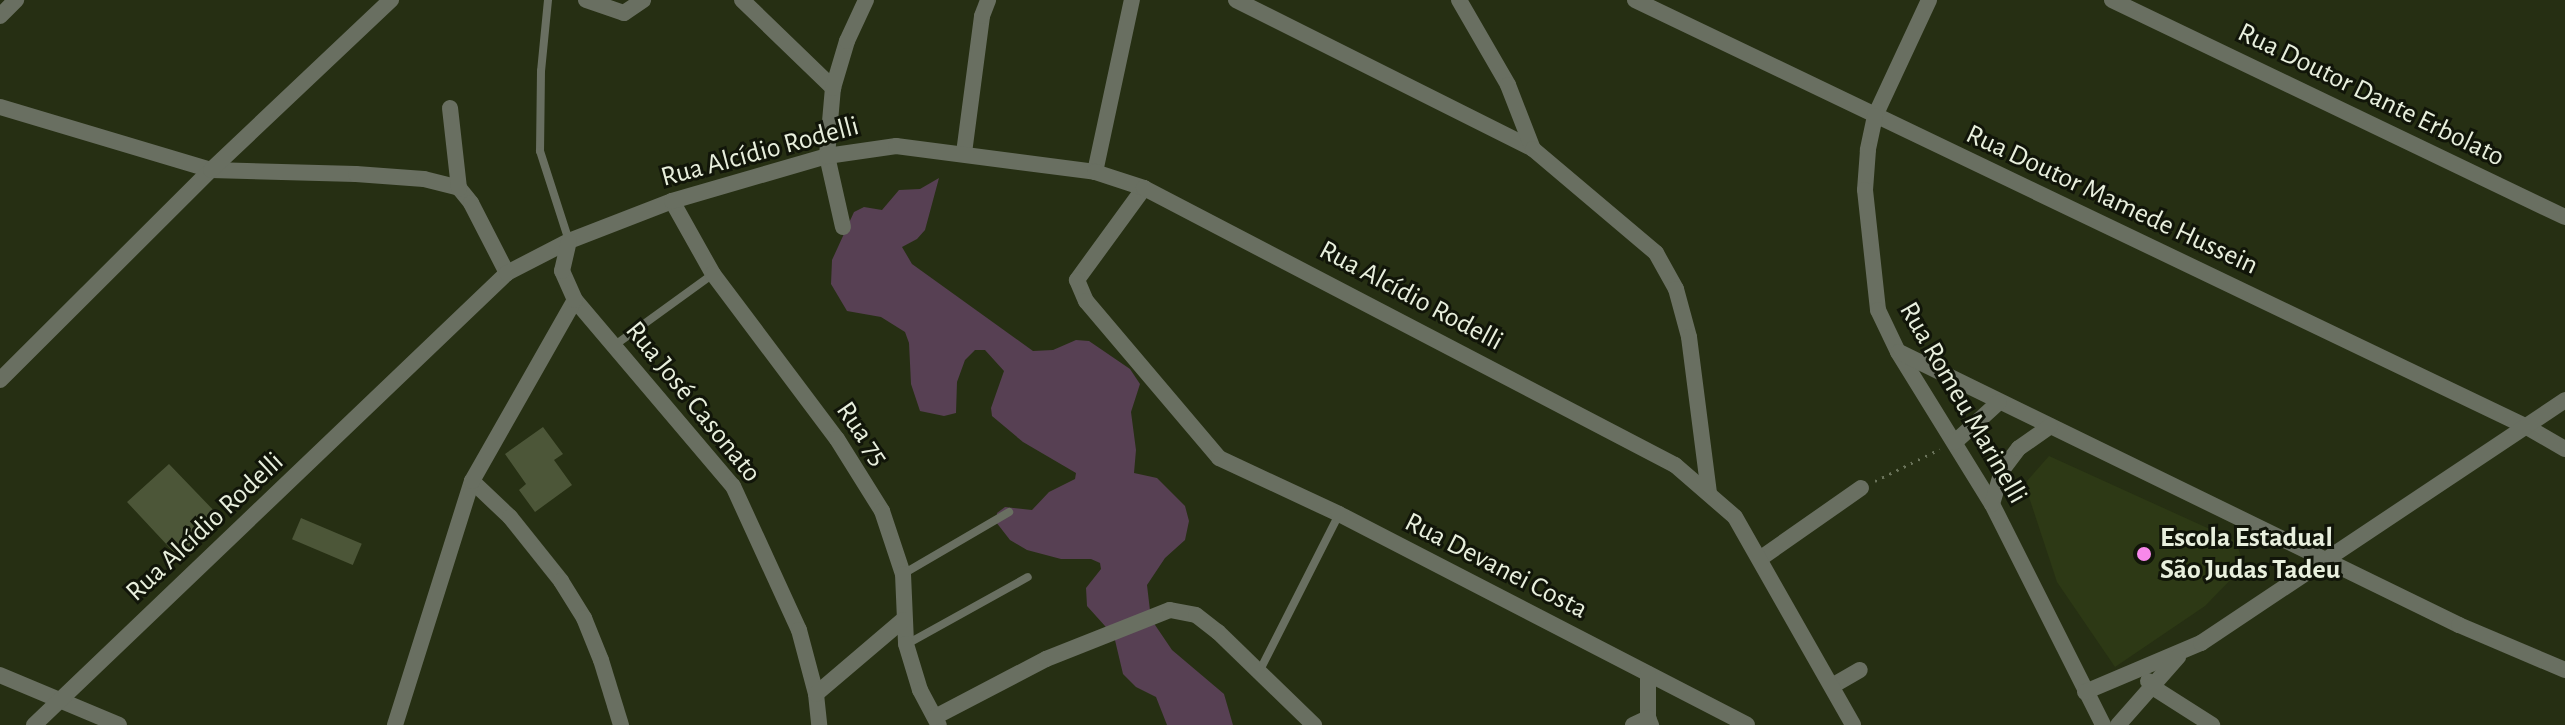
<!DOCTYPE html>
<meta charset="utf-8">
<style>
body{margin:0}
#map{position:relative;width:2565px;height:725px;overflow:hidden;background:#262f13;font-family:"Alegreya Sans",sans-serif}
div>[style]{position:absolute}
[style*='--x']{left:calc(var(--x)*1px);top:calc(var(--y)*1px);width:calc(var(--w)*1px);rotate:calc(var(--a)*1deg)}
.built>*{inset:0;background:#2d3915}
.green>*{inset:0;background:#574053}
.building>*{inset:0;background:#4c5638;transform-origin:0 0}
.path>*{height:3px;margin-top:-1.5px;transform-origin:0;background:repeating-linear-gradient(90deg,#6b745b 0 2px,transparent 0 8px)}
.service>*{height:8px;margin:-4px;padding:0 4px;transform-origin:4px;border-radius:4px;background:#696f61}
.minor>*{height:16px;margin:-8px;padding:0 8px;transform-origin:8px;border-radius:8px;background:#696f61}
.dots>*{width:22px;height:22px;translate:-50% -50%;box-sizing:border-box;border:4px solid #111509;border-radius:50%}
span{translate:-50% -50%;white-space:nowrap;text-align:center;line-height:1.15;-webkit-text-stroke:6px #111509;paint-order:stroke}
.street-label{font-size:28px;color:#e8efdd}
.poi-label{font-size:28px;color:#e8efdd;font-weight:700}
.left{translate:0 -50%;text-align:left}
</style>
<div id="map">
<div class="built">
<i style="clip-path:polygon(2049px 456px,2236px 541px,2244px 566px,2205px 606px,2115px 667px,2057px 582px,2029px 497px,2027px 481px)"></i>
</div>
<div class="green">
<i style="clip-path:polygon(939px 178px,925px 230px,917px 239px,902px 247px,912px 264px,1033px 351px,1053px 350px,1076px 340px,1089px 341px,1130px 369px,1140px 384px,1131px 412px,1136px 450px,1134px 473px,1157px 478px,1185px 506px,1189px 521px,1185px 540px,1165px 558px,1147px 585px,1151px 619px,1172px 650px,1224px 694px,1233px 725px,1167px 725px,1156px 697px,1136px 687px,1123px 674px,1114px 636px,1087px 606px,1086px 588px,1101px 569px,1100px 563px,1091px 559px,1061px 559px,1027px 550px,1010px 540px,996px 522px,997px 513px,1005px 507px,1032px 510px,1049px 492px,1075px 479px,1076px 473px,1023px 442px,992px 416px,991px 408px,1004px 371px,985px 350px,975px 350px,965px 360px,957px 382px,956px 413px,944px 416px,920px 411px,911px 384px,909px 343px,905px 332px,881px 317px,847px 311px,831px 284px,832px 260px,854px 212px,864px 207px,882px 210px,899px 190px,920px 189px)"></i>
</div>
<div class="building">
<i style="clip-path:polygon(543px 427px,563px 454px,554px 460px,572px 485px,535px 512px,519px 490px,526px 484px,505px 454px)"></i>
<i style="clip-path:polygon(169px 464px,220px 517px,194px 542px,198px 546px,182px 561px,127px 502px)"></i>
<i style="left:301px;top:518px;width:66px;height:23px;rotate:23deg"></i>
</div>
<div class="path">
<i style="--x:1875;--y:481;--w:72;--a:-26.2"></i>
</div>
<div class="service">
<i style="--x:548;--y:0;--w:71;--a:95.6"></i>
<i style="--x:541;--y:71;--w:80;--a:90.7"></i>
<i style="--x:540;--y:151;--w:95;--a:72.1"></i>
<i style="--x:615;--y:345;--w:121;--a:-35.9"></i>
<i style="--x:903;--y:574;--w:123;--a:-30.3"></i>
<i style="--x:907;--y:644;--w:138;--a:-29"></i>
<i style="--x:1259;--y:672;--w:177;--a:-63.1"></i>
</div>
<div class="minor">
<i style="--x:586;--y:0;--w:40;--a:18.9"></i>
<i style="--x:624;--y:13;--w:23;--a:-34"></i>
<i style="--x:742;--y:0;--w:127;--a:44"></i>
<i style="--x:1236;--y:0;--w:332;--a:26.6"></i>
<i style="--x:1459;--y:0;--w:98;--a:60"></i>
<i style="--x:1508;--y:85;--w:69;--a:68.7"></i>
<i style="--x:1533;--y:149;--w:161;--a:40.2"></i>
<i style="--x:1656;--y:253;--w:41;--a:60.9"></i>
<i style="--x:1676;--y:289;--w:50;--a:74.8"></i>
<i style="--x:1689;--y:337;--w:157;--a:82.7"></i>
<i style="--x:1635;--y:0;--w:989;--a:25.58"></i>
<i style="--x:2527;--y:427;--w:44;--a:30.1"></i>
<i style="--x:1929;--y:0;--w:128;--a:115"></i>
<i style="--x:1875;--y:116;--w:35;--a:102"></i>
<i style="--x:1868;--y:150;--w:40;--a:94.3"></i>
<i style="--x:1865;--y:190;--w:121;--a:83.8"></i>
<i style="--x:1878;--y:310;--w:47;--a:64.5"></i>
<i style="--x:1898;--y:352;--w:179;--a:58.3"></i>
<i style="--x:1992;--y:504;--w:247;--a:63.3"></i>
<i style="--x:2112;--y:0;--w:502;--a:25.6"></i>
<i style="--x:0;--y:16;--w:23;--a:-45"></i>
<i style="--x:0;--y:107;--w:220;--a:16.6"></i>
<i style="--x:211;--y:170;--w:145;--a:1.6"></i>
<i style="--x:356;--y:174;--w:68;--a:4.2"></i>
<i style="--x:424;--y:179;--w:36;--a:14"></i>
<i style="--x:459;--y:188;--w:19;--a:51"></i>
<i style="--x:471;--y:203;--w:79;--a:62.8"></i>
<i style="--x:450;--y:108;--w:81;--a:83.6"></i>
<i style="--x:964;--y:153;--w:138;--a:-82.5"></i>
<i style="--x:982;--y:16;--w:17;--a:-69"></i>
<i style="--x:1095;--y:172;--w:176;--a:-77.9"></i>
<i style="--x:1144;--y:188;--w:114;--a:126.1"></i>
<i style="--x:1077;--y:280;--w:23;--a:67"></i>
<i style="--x:1086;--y:301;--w:206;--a:49.7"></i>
<i style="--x:1219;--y:458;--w:132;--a:25"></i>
<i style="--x:1339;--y:514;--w:459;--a:27.3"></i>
<i style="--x:672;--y:201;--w:84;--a:60.7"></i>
<i style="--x:713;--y:274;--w:206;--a:53.1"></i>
<i style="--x:837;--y:439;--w:85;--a:58"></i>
<i style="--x:882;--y:511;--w:66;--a:71.6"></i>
<i style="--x:903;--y:574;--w:70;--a:87.5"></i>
<i style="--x:906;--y:644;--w:48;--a:73.1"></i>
<i style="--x:920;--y:690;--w:40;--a:62"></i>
<i style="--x:843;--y:227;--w:73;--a:-102.7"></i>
<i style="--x:827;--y:156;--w:68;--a:-85"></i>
<i style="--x:833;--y:88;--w:49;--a:-73.4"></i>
<i style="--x:847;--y:41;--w:45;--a:-65.1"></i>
<i style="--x:575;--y:300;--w:244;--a:49.7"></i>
<i style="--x:733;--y:486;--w:158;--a:65.4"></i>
<i style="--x:799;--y:630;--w:66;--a:75.1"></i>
<i style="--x:816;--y:694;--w:31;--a:84"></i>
<i style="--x:1899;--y:352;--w:623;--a:25.99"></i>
<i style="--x:2459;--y:625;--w:115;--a:23"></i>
<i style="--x:0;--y:380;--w:298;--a:-44.9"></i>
<i style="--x:211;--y:170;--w:248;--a:-43.4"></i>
<i style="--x:1955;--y:442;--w:59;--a:-42.3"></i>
<i style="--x:472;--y:481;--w:52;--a:43.5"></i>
<i style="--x:510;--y:517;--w:82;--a:51.4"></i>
<i style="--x:561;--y:581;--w:44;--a:58.1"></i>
<i style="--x:584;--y:618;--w:45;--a:68"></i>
<i style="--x:601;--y:660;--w:68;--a:72.9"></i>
<i style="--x:1992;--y:504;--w:37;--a:-73"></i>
<i style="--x:2003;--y:469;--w:26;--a:-53"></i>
<i style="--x:2019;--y:448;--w:38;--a:-35"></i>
<i style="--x:1761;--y:558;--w:122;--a:-35"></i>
<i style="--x:1648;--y:674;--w:44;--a:90"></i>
<i style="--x:1648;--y:718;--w:8;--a:67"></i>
<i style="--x:0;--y:675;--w:129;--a:22.8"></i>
<i style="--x:2148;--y:681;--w:9;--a:49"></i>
<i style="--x:2154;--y:688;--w:69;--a:32.5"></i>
<i style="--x:1832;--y:686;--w:32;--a:-30"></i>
<i style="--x:2085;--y:692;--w:126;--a:-22.9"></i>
<i style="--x:2201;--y:643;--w:438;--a:-33.7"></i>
<i style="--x:816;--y:694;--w:114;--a:-40.4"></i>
<i style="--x:935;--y:717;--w:125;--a:-27.6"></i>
<i style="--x:1046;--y:659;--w:133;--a:-21.6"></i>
<i style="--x:1170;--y:610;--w:26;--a:11"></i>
<i style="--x:1196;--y:615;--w:28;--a:38"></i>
<i style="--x:1218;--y:632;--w:134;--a:44.1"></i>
<i style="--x:34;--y:725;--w:654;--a:-43.7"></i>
<i style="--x:507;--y:273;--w:70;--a:-27.3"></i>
<i style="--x:569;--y:241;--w:110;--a:-21.2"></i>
<i style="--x:672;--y:201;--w:161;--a:-16.2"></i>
<i style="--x:827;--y:156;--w:70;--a:-8.2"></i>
<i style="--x:896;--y:146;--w:201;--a:7.4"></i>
<i style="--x:1095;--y:172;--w:52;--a:18.1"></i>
<i style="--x:1144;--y:188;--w:599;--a:27.55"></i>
<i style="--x:1675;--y:465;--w:79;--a:40.9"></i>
<i style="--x:1735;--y:517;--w:239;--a:60.4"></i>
<i style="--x:395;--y:725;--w:256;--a:-72.5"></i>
<i style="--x:472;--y:481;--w:208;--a:-60.4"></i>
<i style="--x:575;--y:300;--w:32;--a:-114"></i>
<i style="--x:562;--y:271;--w:31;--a:-77"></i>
<i style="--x:1633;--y:725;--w:17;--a:-25"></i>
<i style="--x:2118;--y:725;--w:91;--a:-48.6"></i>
</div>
<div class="dots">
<i style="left:2144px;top:554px;background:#f888ea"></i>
</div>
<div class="street-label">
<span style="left:2371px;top:95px;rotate:26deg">Rua Doutor Dante Erbolato</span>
<span style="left:760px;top:152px;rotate:-15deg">Rua Alcídio Rodelli</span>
<span style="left:2112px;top:200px;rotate:25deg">Rua Doutor Mamede Hussein</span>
<span style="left:1411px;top:296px;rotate:28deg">Rua Alcídio Rodelli</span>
<span style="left:693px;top:402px;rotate:51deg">Rua José Casonato</span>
<span style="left:1963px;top:403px;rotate:60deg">Rua Romeu Marinelli</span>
<span style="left:862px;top:434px;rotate:56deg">Rua 75</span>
<span style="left:205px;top:527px;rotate:-43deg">Rua Alcídio Rodelli</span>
<span style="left:1496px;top:566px;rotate:27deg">Rua Devanei Costa</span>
</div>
<div class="poi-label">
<span class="left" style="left:2160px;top:554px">Escola Estadual<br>São Judas Tadeu</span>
</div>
</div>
